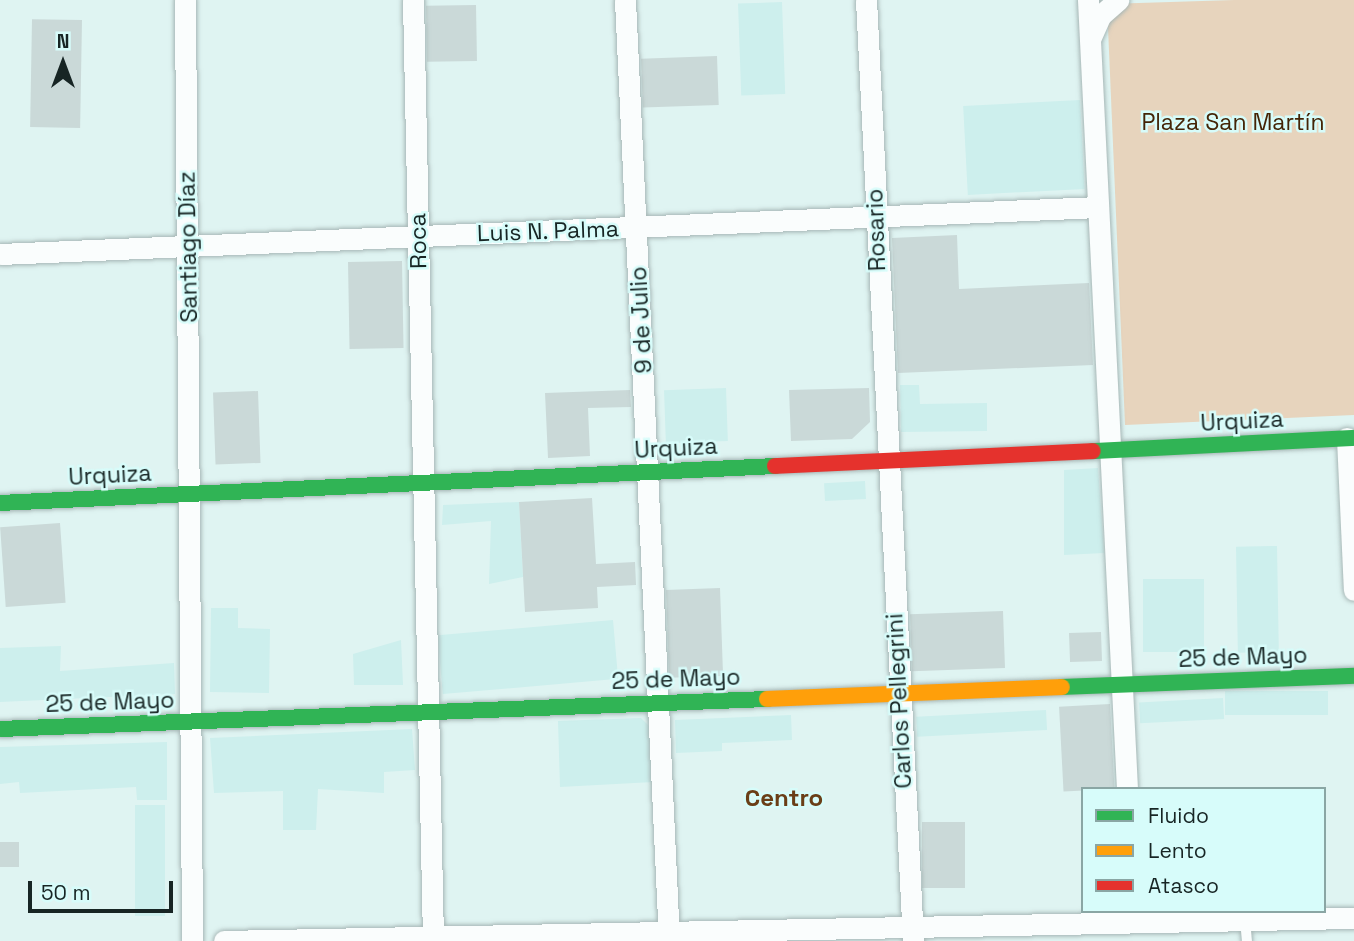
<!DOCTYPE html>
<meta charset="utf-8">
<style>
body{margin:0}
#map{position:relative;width:1354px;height:941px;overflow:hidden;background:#dff4f2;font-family:"Space Grotesk",sans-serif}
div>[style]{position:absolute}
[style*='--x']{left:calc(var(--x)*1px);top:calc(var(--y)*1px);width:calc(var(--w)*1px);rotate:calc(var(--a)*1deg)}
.built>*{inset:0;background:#cdefed;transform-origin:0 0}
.green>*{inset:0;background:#e7d4bd}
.building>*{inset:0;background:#cad9d8;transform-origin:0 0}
.roads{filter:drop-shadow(0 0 2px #a7b7b6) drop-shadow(0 0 2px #a7b7b6)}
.lane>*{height:10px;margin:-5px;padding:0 5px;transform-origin:5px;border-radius:5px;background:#fafdfd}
.street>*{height:21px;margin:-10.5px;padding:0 10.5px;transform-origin:10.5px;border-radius:10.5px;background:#fafdfd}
.fast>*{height:16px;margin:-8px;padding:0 8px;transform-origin:8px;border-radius:8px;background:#30b455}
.slow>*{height:16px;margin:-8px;padding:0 8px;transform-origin:8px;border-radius:8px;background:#ff9f0a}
.jam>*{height:16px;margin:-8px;padding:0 8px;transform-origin:8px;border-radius:8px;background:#e5322d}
span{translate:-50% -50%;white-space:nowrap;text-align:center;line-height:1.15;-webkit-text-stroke:5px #d7fcfa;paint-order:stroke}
.park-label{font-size:23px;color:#442406}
.street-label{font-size:23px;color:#172524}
.neighbourhood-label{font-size:24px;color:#6a3e17;font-weight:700}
.legend{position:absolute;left:1081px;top:787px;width:245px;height:126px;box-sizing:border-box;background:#d7fcfa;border:2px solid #8aa6a4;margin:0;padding:9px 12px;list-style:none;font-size:21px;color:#172524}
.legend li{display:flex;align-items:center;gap:14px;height:35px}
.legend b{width:35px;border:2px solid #8aa6a4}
.north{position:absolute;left:28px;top:28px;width:70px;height:70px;-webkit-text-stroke:5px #d7fcfa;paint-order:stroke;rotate:0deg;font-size:19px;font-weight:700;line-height:28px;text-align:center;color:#172524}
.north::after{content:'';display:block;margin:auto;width:24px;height:32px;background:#172524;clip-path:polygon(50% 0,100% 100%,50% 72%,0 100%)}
.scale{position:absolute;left:28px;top:881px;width:145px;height:32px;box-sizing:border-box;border:4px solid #172524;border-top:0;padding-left:9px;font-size:21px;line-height:24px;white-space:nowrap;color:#172524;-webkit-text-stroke:5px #d7fcfa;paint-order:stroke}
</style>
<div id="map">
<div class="built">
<i style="left:782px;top:2px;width:92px;height:44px;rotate:88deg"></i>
<i style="left:1080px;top:100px;width:89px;height:117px;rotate:87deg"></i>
<i style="clip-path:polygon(900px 385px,919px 385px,920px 404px,987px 403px,987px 431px,901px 432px)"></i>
<i style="left:726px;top:388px;width:53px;height:62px;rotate:88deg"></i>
<i style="clip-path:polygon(1098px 468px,1104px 553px,1064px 555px,1064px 470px)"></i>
<i style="left:865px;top:481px;width:18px;height:41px;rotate:87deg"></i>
<i style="clip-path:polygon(519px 502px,523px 577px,489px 584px,491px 521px,442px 525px,443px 505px)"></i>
<i style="left:1277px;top:546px;width:106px;height:41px;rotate:89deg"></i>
<i style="left:1204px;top:579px;width:73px;height:61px;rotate:90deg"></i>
<i style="clip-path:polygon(211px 608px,238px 608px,238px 628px,270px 629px,269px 693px,210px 692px)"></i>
<i style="left:613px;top:620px;width:59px;height:176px;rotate:85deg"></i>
<i style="clip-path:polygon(401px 640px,403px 685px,354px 685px,353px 654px)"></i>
<i style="clip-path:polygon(61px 646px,60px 671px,174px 663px,175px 694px,0 702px,0 648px)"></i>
<i style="left:1328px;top:691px;width:24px;height:103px;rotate:90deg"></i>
<i style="left:1223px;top:698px;width:21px;height:84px;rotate:87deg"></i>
<i style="left:1046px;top:710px;width:20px;height:130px;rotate:87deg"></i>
<i style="clip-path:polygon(791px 715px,792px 740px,722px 743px,722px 751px,676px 753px,675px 720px)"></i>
<i style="clip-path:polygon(641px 718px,652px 729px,653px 782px,560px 787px,558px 721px)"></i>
<i style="clip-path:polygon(412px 729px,415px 770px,384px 772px,384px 793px,318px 789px,316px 830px,283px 830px,283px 791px,214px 793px,210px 738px)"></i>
<i style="clip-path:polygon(167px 742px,167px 800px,137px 800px,136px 787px,20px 793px,19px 782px,0 784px,0 747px)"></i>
<i style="left:165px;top:805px;width:111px;height:30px;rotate:90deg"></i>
</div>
<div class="green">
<i style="clip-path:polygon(1234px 0,1354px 0,1354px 415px,1125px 425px,1107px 4px)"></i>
</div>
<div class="building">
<i style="left:476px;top:5px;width:56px;height:50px;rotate:89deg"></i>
<i style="left:82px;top:20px;width:108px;height:50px;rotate:91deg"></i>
<i style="left:717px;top:56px;width:49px;height:76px;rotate:88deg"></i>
<i style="clip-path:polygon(957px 235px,959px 289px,1089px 283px,1093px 365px,898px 373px,892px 238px)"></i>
<i style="left:402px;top:261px;width:87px;height:54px;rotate:89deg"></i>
<i style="clip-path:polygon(869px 388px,870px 422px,852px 439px,791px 441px,789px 390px)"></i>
<i style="clip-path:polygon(630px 390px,631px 407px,588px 408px,590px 456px,548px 458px,545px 393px)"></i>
<i style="left:258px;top:391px;width:72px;height:45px;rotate:88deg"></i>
<i style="clip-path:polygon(592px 498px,596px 564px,635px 562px,636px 585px,597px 587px,598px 608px,525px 612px,519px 502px)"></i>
<i style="left:60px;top:523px;width:80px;height:60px;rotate:86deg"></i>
<i style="left:720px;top:588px;width:88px;height:54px;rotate:88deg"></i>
<i style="left:1003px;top:611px;width:57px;height:93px;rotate:88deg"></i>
<i style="left:1101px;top:632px;width:29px;height:32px;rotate:88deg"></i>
<i style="left:1110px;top:704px;width:85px;height:51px;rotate:87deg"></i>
<i style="left:922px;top:822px;width:43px;height:66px"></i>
<i style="left:0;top:842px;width:19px;height:25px"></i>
</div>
<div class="roads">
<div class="lane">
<i style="--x:1245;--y:919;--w:22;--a:85"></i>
</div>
<div class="street">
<i style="--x:185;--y:0;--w:941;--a:89.57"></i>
<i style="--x:413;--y:0;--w:941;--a:88.78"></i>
<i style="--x:625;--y:0;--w:942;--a:87.32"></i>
<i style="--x:866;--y:0;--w:942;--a:87.14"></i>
<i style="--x:1088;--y:0;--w:790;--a:87.17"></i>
<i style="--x:1091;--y:37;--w:24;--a:-66"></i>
<i style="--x:1101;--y:15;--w:23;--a:-41"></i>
<i style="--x:0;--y:254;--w:1098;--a:-2.45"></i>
<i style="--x:1347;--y:438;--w:152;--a:87.4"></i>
<i style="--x:224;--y:941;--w:1130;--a:-1.17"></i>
</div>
<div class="fast">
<i style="--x:1093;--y:451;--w:261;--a:-2.9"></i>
<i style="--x:0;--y:503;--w:776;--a:-2.73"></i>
<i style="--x:1062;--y:687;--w:292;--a:-2.2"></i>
<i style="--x:0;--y:729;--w:768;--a:-2.24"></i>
</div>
<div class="slow">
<i style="--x:767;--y:699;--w:295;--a:-2.3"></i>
</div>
<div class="jam">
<i style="--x:775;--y:466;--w:318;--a:-2.7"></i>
</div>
</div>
<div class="park-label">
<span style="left:1233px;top:122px">Plaza San Martín</span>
</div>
<div class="street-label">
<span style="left:876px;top:230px;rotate:-92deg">Rosario</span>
<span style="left:548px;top:231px;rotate:-2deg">Luis N. Palma</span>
<span style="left:418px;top:241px;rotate:-91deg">Roca</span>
<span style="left:188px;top:247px;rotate:-91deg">Santiago Díaz</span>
<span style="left:641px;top:320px;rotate:-93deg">9 de Julio</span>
<span style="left:1242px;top:421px;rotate:-3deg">Urquiza</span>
<span style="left:676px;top:448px;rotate:-3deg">Urquiza</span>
<span style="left:110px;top:475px;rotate:-3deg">Urquiza</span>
<span style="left:1243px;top:657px;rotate:-2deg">25 de Mayo</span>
<span style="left:676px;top:679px;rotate:-2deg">25 de Mayo</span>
<span style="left:899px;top:701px;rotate:-93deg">Carlos Pellegrini</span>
<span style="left:110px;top:702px;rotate:-2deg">25 de Mayo</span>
</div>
<div class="neighbourhood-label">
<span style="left:784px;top:798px">Centro</span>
</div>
<ul class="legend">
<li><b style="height:9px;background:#30b455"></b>Fluido</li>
<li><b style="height:9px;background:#ff9f0a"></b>Lento</li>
<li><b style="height:9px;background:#e5322d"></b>Atasco</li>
</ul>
<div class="north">N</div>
<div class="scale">50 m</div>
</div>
